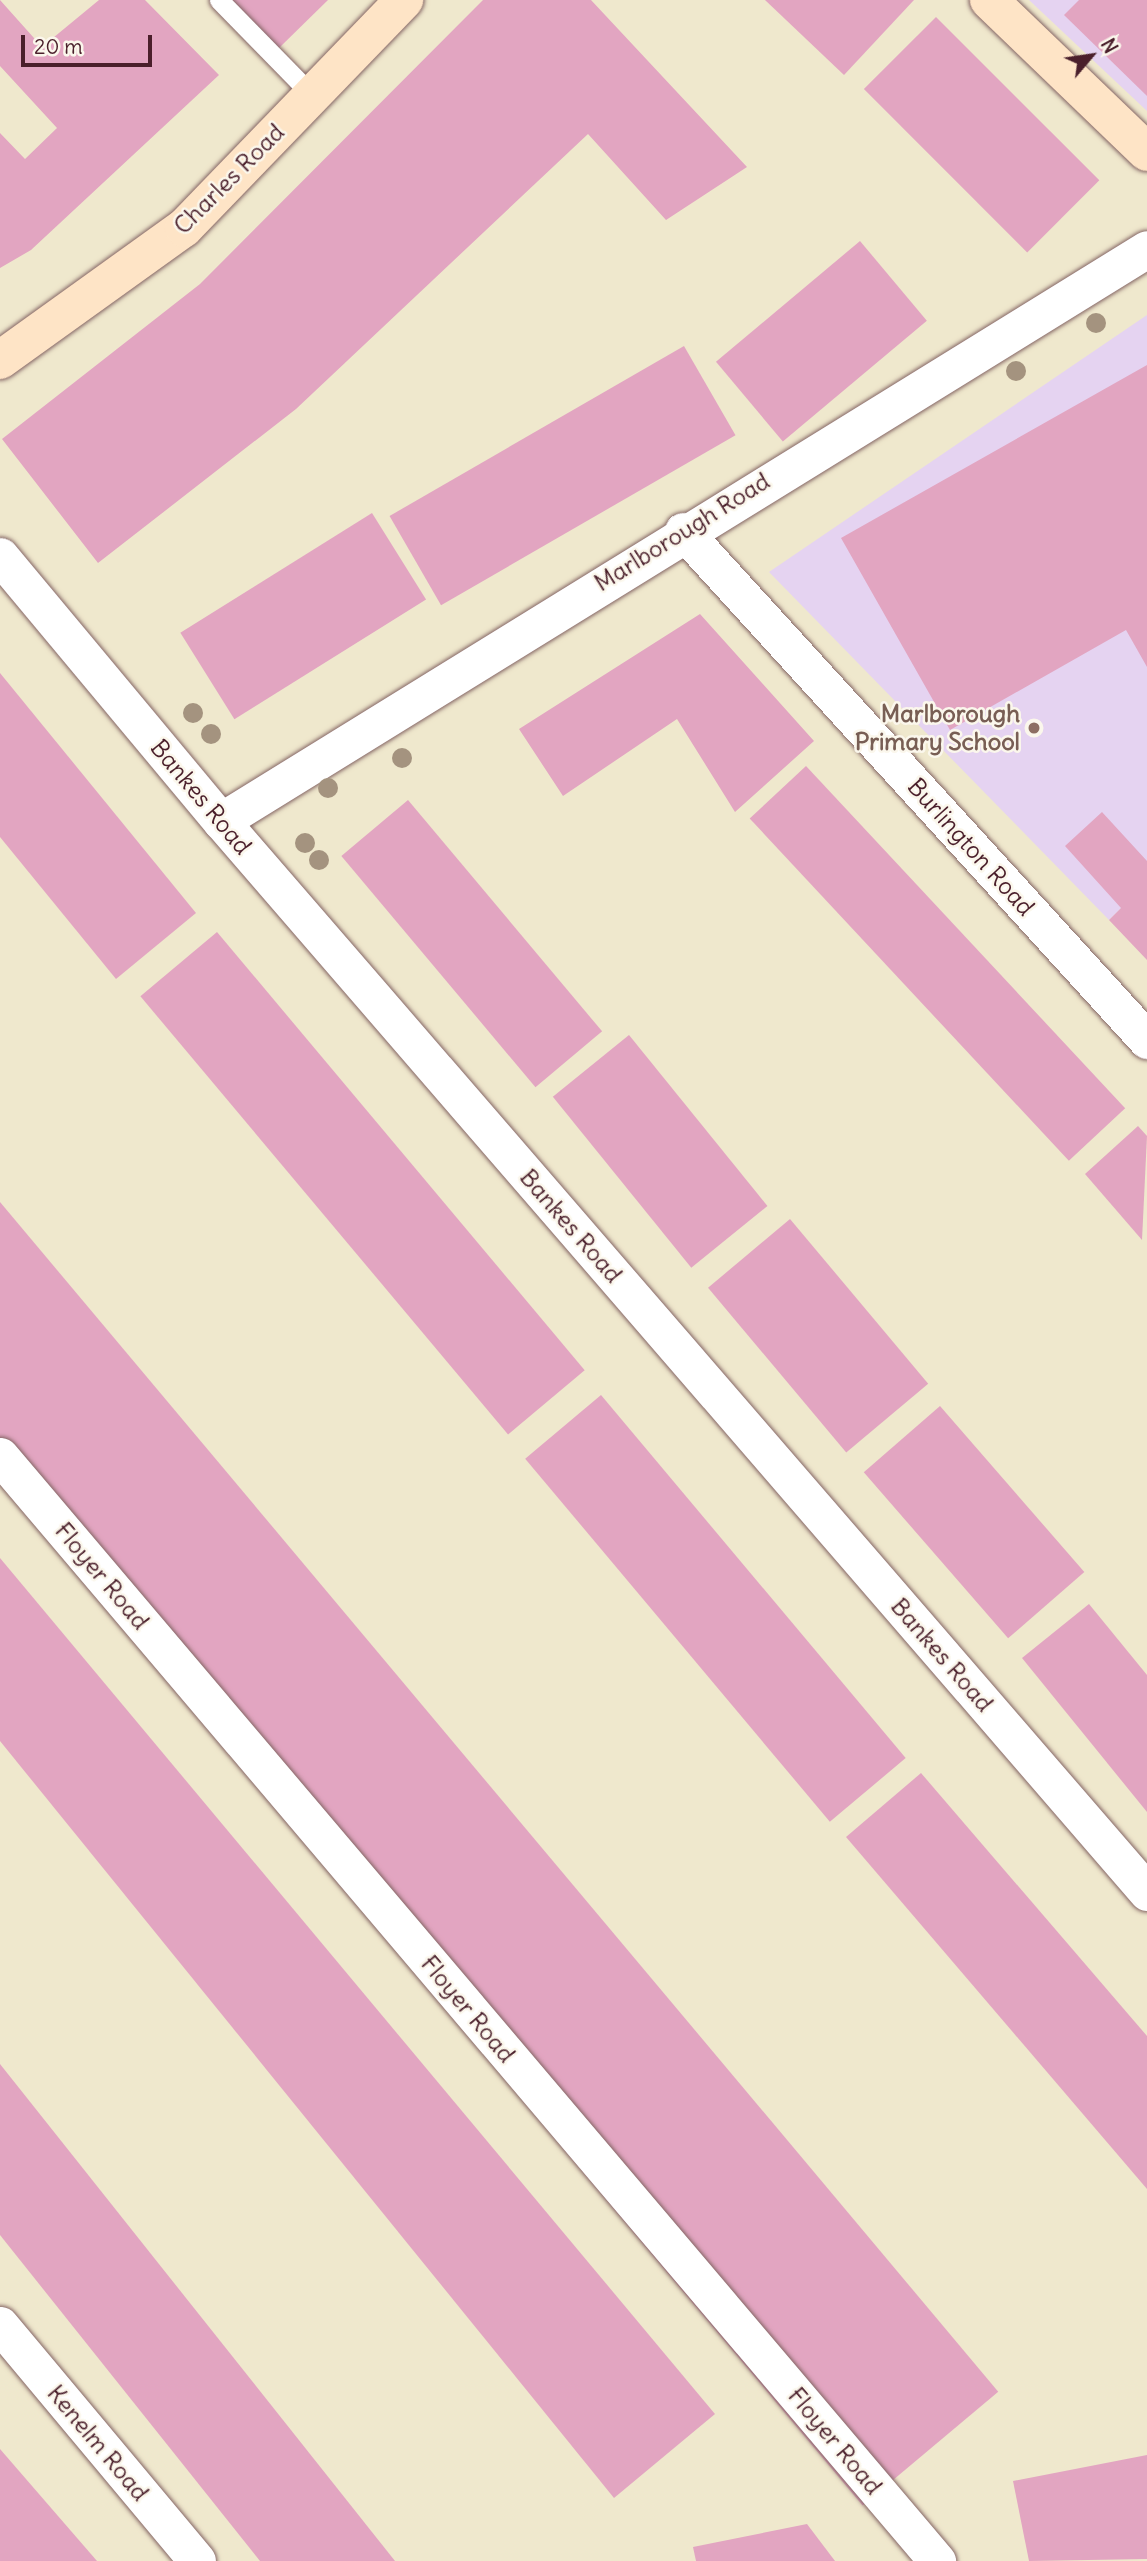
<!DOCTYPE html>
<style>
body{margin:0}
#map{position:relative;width:1147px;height:2561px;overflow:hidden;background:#efe8cd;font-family:Delius,sans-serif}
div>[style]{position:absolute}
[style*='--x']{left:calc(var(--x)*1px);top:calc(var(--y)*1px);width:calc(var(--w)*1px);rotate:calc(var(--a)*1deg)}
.built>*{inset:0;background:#e5d3f1}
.building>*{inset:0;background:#e2a5c1;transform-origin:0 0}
.roads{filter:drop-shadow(0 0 2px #846564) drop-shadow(0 0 2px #846564)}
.lane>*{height:19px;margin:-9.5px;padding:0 9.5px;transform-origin:9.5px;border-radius:9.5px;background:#fff}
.street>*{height:37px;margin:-18.5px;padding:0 18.5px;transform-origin:18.5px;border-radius:18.5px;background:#fff}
.secondary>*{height:38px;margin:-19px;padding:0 19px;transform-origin:19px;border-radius:19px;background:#fee4c6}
.trees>*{width:20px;height:20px;margin:-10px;border-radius:50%;background:#a4937f}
.dots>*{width:19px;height:19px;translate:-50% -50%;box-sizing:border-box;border:4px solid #fbf7ec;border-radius:50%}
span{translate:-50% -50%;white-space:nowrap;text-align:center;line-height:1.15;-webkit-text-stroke:5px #fbf7ec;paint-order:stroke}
.street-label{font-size:24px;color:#4a1f2b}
.education-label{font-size:24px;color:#785e54;font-weight:700}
.right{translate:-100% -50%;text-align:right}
.north{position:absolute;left:1056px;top:21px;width:70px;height:70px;-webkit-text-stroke:5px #fbf7ec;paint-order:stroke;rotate:61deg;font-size:19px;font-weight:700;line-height:28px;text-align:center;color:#4a1f2b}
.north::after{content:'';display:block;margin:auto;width:24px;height:32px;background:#4a1f2b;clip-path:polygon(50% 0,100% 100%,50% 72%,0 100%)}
.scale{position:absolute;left:21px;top:35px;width:131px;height:32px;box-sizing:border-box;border:4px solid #4a1f2b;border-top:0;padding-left:9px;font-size:21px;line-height:24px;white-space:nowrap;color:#4a1f2b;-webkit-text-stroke:5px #fbf7ec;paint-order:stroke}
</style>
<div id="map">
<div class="built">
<i style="clip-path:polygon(1029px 0,1147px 0,1147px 111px)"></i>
<i style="clip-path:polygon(1147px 315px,1147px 883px,1109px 920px,769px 572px)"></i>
</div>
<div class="building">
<i style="clip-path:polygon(0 0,42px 47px,99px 0,145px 0,219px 75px,31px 250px,0 268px,0 133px,25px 159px,57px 128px,0 66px)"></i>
<i style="clip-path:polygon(230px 0,328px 0,278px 49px)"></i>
<i style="clip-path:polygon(483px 0,591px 0,747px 167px,666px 220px,588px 134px,296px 409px,98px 563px,2px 439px,200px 284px)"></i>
<i style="clip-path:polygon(765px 0,914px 0,844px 75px)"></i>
<i style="clip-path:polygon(1079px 0,1147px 0,1147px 96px,1064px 15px)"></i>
<i style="left:936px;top:17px;width:231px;height:102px;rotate:45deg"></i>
<i style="left:860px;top:241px;width:104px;height:188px;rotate:50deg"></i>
<i style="left:684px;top:346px;width:103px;height:340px;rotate:60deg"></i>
<i style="clip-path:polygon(1147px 365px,1147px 667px,1126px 630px,950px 730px,841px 538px)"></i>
<i style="left:372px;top:513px;width:102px;height:226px;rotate:58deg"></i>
<i style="clip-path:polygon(700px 614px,814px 741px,735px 812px,677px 719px,563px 796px,519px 729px)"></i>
<i style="clip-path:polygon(0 673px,196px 913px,116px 979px,0 837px)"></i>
<i style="left:806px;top:766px;width:468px;height:77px;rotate:47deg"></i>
<i style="left:408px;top:800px;width:302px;height:87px;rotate:50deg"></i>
<i style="clip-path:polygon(1102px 812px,1147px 861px,1147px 960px,1109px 920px,1121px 908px,1065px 846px)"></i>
<i style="left:217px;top:932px;width:572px;height:100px;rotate:50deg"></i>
<i style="left:629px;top:1035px;width:220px;height:98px;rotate:51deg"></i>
<i style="clip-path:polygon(1138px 1126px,1147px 1136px,1142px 1240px,1085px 1174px)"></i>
<i style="left:0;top:1202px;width:1553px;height:177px;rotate:50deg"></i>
<i style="left:790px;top:1219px;width:215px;height:107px;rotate:50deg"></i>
<i style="left:601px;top:1395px;width:474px;height:99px;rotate:50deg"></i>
<i style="left:940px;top:1406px;width:220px;height:101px;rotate:49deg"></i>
<i style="clip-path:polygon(0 1558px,715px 2414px,614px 2498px,0 1741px)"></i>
<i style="clip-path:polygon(1089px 1604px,1147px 1675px,1147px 1812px,1022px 1658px)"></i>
<i style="clip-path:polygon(921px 1773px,1147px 2036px,1147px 2189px,846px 1837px)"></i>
<i style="clip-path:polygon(0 2064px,395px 2561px,260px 2561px,0 2235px)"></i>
<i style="clip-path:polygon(0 2449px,97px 2561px,0 2561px)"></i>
<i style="clip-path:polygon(1147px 2455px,1147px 2559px,1029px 2561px,1013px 2481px)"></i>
<i style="clip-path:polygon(807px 2524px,835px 2561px,696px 2561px,693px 2547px)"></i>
</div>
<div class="roads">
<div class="lane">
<i style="--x:219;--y:0;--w:133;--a:45.6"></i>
</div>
<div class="street">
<i style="--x:683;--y:531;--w:689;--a:47.65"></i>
<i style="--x:0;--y:556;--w:345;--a:50.2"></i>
<i style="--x:221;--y:821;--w:1416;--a:49.15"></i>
<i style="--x:221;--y:821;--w:1088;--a:-31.7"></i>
<i style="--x:0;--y:1456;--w:1449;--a:49.7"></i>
<i style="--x:0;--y:2325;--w:307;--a:50.1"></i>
</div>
<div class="secondary">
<i style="--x:989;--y:0;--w:219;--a:43.9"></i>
<i style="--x:0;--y:360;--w:226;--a:-35.7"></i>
<i style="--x:184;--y:228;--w:317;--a:-46"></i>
</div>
</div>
<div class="trees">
<i style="left:1096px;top:323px"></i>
<i style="left:1016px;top:371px"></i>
<i style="left:193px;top:713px"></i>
<i style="left:211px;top:734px"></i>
<i style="left:402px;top:758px"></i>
<i style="left:328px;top:788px"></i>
<i style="left:305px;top:843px"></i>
<i style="left:319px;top:860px"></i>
</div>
<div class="dots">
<i style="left:1034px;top:728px;background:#8d6e63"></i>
</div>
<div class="street-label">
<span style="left:229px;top:179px;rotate:-45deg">Charles Road</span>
<span style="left:682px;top:532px;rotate:-32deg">Marlborough Road</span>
<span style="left:201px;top:797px;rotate:50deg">Bankes Road</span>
<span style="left:971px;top:847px;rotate:48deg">Burlington Road</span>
<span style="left:571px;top:1226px;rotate:49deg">Bankes Road</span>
<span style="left:102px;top:1576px;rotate:50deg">Floyer Road</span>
<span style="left:942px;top:1655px;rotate:49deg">Bankes Road</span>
<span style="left:468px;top:2009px;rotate:50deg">Floyer Road</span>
<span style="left:835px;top:2441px;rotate:50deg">Floyer Road</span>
<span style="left:98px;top:2443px;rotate:50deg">Kenelm Road</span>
</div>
<div class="education-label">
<span class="right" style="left:1020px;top:728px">Marlborough<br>Primary School</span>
</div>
<div class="north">N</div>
<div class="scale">20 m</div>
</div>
